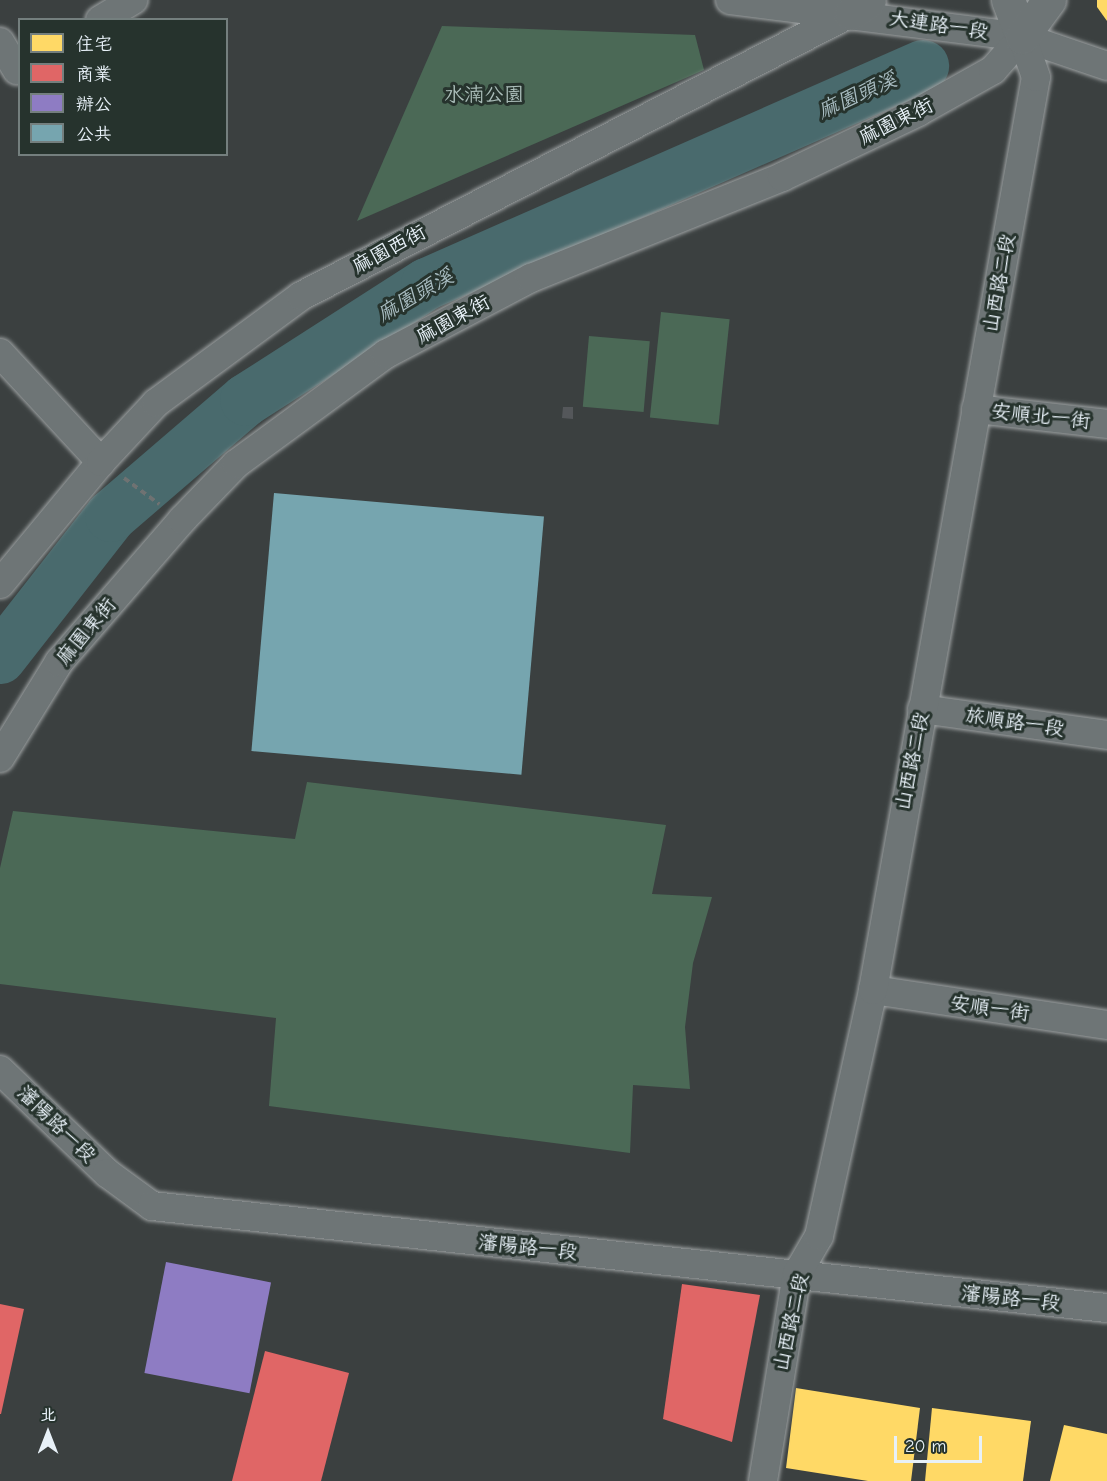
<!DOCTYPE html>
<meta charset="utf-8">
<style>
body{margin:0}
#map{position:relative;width:1107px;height:1481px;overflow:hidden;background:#3b4040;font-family:"Comic Neue","LXGW WenKai TC",sans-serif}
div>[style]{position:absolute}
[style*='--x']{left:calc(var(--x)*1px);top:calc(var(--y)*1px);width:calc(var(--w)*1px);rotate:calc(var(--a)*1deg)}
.green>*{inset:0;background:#4b6956;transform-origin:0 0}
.homes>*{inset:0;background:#ffd966}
.shops>*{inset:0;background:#e06666}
.offices>*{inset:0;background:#8e7cc3;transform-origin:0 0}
.public>*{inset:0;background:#76a5af;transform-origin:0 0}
.river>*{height:52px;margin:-26px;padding:0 26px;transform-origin:26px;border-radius:26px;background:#496a6d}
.building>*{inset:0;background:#54575a}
.path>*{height:4px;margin-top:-2px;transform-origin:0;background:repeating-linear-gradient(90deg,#6f7272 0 6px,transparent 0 10.5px)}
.roads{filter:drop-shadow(0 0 2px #9da1a2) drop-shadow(0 0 2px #9da1a2)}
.street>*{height:28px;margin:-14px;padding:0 14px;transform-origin:14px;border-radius:14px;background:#6e7576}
.secondary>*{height:33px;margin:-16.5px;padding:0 16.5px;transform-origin:16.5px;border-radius:16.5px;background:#6e7576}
span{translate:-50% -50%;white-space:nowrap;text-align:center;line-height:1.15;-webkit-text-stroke:6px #26332d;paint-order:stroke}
.street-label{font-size:20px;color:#e8f1f8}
.park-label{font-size:20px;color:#aabdb9}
.water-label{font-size:21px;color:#a9bdc2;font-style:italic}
.legend{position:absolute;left:18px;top:18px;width:210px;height:138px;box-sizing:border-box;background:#26332d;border:2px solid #747f7e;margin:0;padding:8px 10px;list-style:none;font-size:18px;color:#e8f1f8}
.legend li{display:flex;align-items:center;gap:12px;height:30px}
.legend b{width:30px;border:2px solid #747f7e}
.north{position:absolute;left:18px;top:1403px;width:60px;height:60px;-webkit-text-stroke:4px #26332d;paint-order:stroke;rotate:0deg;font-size:16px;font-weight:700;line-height:24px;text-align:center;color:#e8f1f8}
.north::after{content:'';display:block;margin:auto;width:21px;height:27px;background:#e8f1f8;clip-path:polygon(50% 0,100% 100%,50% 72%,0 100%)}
.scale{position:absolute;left:894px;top:1436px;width:88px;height:27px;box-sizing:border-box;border:3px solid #e8f1f8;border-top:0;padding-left:8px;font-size:18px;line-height:21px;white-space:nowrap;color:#e8f1f8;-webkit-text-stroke:4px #26332d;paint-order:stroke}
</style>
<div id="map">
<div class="green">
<i style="clip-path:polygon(442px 26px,695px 35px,704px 70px,357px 221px)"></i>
<i style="left:661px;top:312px;width:69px;height:106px;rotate:6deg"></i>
<i style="left:589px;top:336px;width:61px;height:71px;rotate:5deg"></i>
<i style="clip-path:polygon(307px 782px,666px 825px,652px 894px,712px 897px,693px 963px,685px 1027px,690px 1089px,633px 1085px,630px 1153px,269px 1106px,276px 1018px,0 984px,0 868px,13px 811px,295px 839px)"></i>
</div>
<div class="homes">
<i style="clip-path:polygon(1097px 0,1107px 0,1107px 21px,1097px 7px)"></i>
<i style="clip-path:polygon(796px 1388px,920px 1408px,911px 1481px,868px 1481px,786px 1468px)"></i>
<i style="clip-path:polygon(932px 1408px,1031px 1421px,1023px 1481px,925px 1481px)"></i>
<i style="clip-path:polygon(1064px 1425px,1107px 1434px,1107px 1481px,1050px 1481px)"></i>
</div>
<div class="shops">
<i style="clip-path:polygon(682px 1284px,760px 1295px,732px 1442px,663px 1419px)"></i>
<i style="clip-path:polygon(0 1304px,24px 1309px,1px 1414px,0 1414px)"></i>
<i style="clip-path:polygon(265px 1351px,349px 1373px,321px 1481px,232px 1481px)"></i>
</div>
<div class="offices">
<i style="left:166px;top:1262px;width:107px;height:113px;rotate:11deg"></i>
</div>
<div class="public">
<i style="left:274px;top:493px;width:271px;height:259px;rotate:5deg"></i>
</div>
<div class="river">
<i style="--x:0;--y:658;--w:180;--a:-52"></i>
<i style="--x:111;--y:516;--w:178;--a:-40.7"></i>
<i style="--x:246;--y:400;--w:215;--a:-32.7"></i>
<i style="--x:427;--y:284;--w:542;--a:-23.73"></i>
</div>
<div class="building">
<i style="clip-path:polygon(563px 407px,573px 407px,573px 419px,562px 418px)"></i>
</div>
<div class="path">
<i style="--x:124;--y:478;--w:44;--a:36.6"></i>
</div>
<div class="roads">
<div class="street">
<i style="--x:730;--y:0;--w:294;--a:7.2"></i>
<i style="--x:1022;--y:37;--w:90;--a:18.8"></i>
<i style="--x:100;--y:20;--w:39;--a:-31"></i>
<i style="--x:0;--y:42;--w:33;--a:59"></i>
<i style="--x:0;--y:353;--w:149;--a:47.2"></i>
<i style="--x:976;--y:409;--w:132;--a:6.5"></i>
<i style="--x:0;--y:584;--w:158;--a:-50.4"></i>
<i style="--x:101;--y:462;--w:81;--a:-47"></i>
<i style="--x:156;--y:403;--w:180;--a:-36.4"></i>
<i style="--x:301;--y:296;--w:619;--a:-27.23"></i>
<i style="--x:922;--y:709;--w:187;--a:8"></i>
<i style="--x:0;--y:758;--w:113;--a:-58.4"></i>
<i style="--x:59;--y:662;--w:188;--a:-49.1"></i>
<i style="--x:182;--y:520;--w:78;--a:-46"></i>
<i style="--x:236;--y:464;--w:186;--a:-36.3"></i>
<i style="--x:386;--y:354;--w:164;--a:-27.7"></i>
<i style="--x:531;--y:278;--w:271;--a:-21.9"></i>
<i style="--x:782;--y:177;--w:151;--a:-25.5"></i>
<i style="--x:918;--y:112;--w:86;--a:-29.2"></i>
<i style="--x:993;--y:70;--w:44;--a:-48.7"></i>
<i style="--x:873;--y:990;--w:237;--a:8.5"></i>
<i style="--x:0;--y:1070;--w:149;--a:43.9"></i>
<i style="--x:107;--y:1173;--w:56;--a:36.3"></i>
<i style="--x:152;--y:1206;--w:960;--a:6.1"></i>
<i style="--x:763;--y:1481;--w:210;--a:-80.7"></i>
<i style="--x:797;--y:1274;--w:44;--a:-59.9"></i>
<i style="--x:819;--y:1236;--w:252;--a:-77.6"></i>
<i style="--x:873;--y:990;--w:927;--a:-79.88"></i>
<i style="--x:1036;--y:77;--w:42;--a:-109.3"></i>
</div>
<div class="secondary">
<i style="--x:1008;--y:0;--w:40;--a:69"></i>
<i style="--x:851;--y:13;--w:22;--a:-36"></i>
<i style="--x:1022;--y:37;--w:46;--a:-53.9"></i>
</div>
</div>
<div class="street-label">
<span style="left:939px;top:25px;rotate:8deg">大連路一段</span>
<span style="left:896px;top:121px;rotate:-26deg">麻園東街</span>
<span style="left:389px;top:249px;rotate:-28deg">麻園西街</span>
<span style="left:999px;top:283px;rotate:-80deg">山西路二段</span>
<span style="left:453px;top:319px;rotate:-28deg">麻園東街</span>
<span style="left:1041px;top:416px;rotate:6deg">安順北一街</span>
<span style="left:86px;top:631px;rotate:-50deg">麻園東街</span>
<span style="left:1015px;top:722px;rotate:8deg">旅順路一段</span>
<span style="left:912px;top:761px;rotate:-79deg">山西路二段</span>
<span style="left:990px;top:1008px;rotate:8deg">安順一街</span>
<span style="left:57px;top:1124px;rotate:44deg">瀋陽路一段</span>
<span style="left:528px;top:1247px;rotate:6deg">瀋陽路一段</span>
<span style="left:1011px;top:1298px;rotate:6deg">瀋陽路一段</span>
<span style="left:791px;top:1322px;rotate:-78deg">山西路二段</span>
</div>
<div class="park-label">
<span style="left:484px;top:94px">水湳公園</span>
</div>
<div class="water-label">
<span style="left:857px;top:95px;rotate:-24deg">麻園頭溪</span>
<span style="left:415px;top:295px;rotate:-30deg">麻園頭溪</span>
</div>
<ul class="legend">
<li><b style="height:16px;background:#ffd966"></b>住宅</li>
<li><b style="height:16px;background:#e06666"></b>商業</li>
<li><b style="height:16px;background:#8e7cc3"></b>辦公</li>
<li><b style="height:16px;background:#76a5af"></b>公共</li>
</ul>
<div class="north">北</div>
<div class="scale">20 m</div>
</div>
